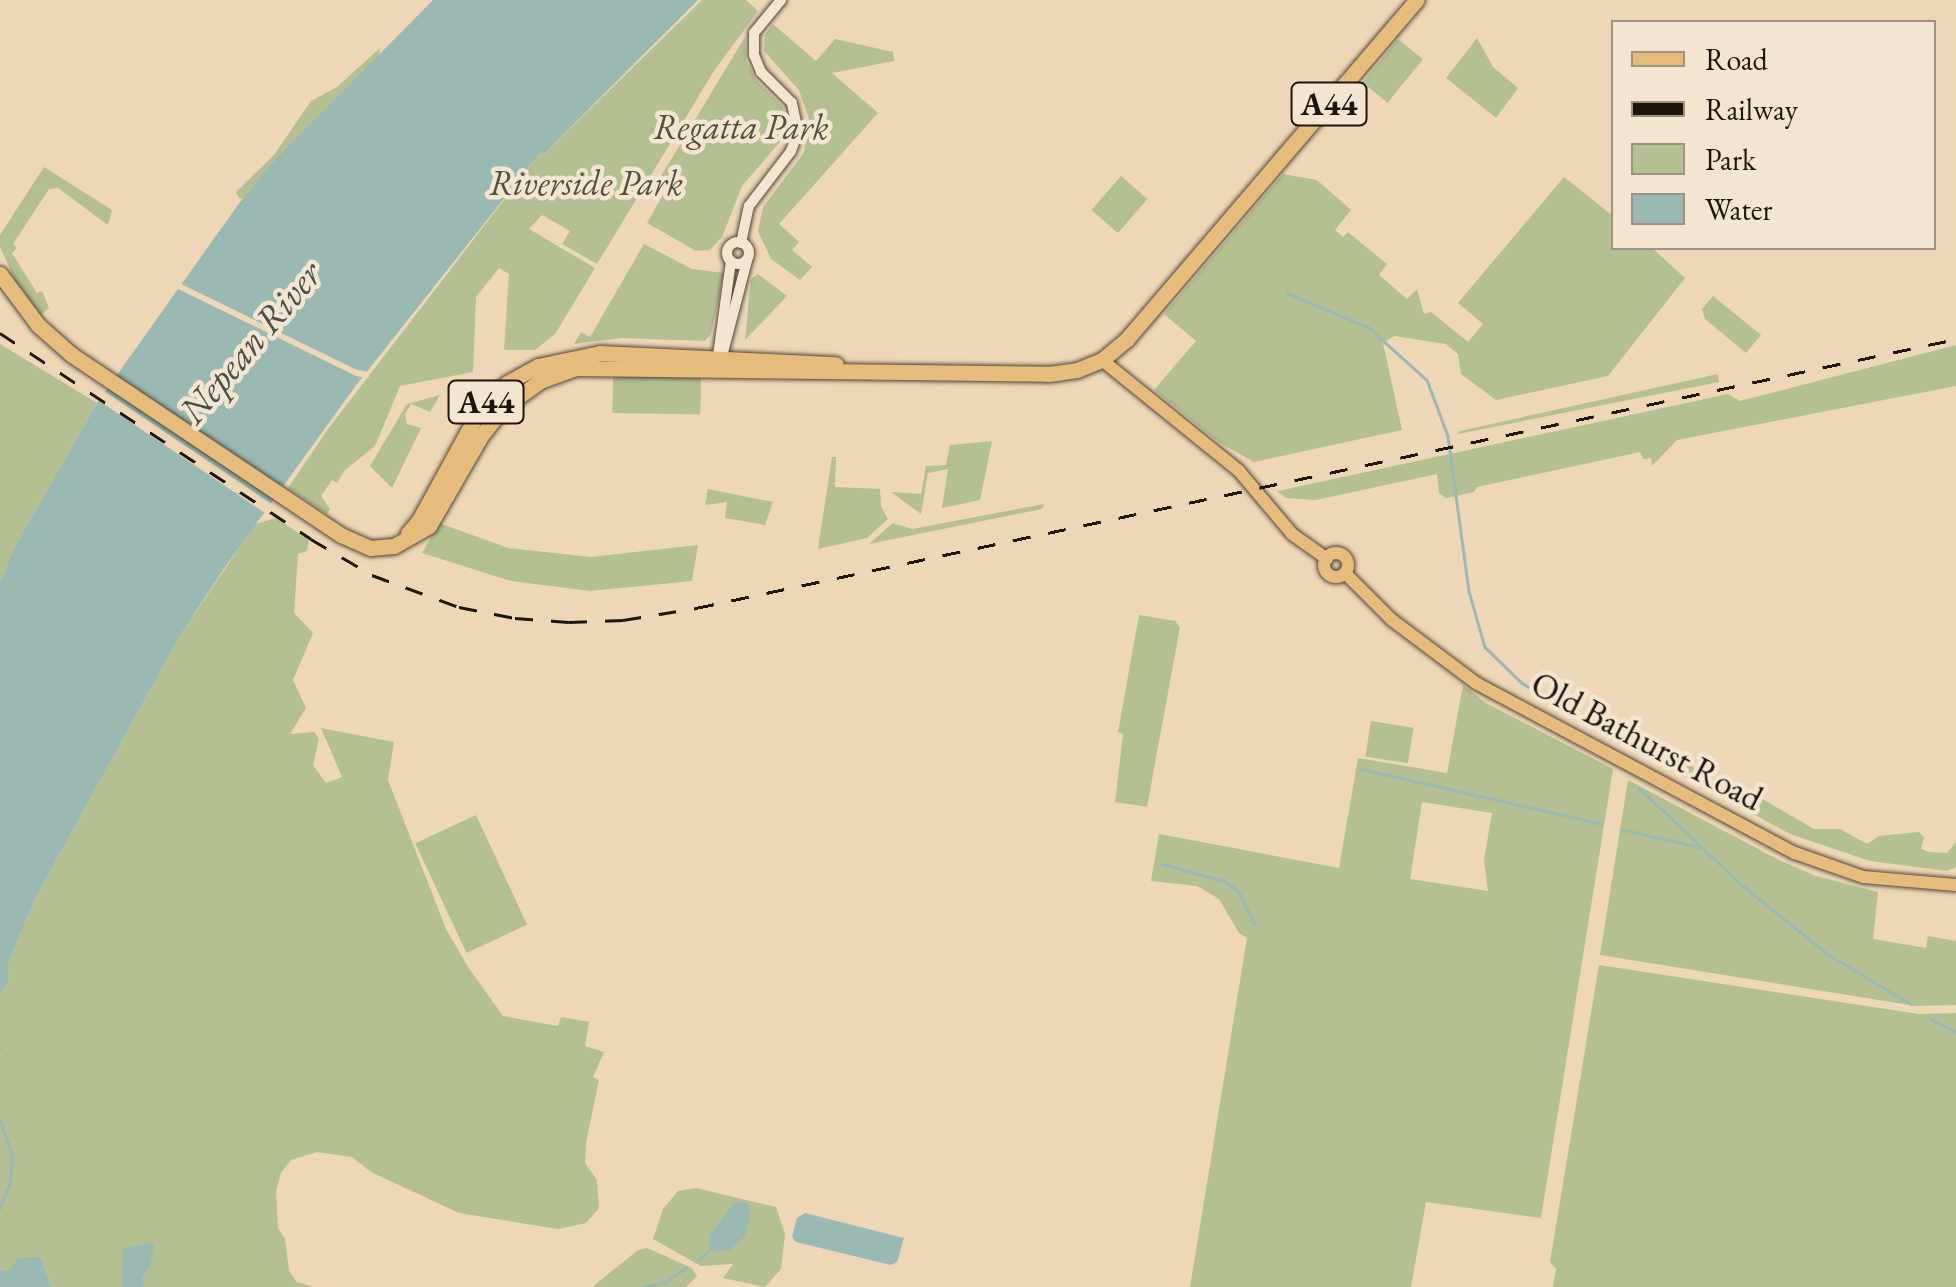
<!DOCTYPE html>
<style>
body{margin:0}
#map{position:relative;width:1956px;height:1287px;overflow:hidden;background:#edd7b7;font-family:"EB Garamond",serif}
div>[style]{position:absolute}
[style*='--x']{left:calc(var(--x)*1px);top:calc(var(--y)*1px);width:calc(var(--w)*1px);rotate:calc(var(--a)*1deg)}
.green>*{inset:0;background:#b4bf92;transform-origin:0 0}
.water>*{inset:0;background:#99b9b2}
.pier>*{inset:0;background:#edd7b7;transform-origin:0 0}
.stream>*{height:2.5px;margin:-1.25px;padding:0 1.25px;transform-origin:1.25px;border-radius:1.25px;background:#99b9b2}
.roads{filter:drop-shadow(0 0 2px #524638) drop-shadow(0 0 2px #524638)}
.minor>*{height:10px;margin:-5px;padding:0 5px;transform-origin:5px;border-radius:5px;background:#f3e5d0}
.minor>.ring{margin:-5px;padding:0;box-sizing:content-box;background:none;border:10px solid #f3e5d0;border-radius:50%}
.major>*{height:12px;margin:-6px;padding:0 6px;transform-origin:6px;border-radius:6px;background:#e6bc7c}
.major>.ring{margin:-6px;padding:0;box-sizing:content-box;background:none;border:12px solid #e6bc7c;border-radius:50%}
.highway>*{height:15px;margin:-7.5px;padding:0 7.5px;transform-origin:7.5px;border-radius:7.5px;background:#e6bc7c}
.rail>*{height:2.5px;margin-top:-1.25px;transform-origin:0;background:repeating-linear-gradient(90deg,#1e160d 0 18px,transparent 0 36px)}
span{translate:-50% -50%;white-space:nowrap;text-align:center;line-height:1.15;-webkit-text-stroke:9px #f3e5d0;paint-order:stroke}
.shield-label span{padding:2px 8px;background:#f3e5d0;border:2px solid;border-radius:8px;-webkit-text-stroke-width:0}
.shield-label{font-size:32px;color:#1e160d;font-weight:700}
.park-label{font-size:35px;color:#52513c;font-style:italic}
.street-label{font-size:35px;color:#1e160d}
.water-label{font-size:38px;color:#494f47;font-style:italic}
.legend{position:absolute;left:1611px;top:20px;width:325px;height:230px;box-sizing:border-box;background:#f3e5d0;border:2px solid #9e9282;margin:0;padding:12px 18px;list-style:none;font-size:30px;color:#1e160d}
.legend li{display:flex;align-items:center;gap:20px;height:50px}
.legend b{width:50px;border:2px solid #9e9282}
</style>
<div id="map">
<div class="green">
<i style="clip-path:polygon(702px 0,746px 0,758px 11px,714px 71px,597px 264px,562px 244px,570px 231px,542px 215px,529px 229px,595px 268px,555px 334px,535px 350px,504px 350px,509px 274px,499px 268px,476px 297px,473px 372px,400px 386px,375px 446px,345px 470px,337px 483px,332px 480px,321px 496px,330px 509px,327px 514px,288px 488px,328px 429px,540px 153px,544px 154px)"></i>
<i style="clip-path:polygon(773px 24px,816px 61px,835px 39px,893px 52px,894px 61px,832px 73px,878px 113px,779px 224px,799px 242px,792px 250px,812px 267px,800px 280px,771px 259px,758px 231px,763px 207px,803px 154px,811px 125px,799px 90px,764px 51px,765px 35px)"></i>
<i style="clip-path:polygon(745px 37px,746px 61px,756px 80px,782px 106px,788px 119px,786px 135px,742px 186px,722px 237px,710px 250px,696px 251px,647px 223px,664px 193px,655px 186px)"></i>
<i style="clip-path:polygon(1477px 38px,1493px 67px,1518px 88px,1496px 118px,1446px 78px)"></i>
<i style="left:1398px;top:39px;width:32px;height:56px;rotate:39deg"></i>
<i style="clip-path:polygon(380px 48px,379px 55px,246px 201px,239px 198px,236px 192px,274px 155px,311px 101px,337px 87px)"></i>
<i style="clip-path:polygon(44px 167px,112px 210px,108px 225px,58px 188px,49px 189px,13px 244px,17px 248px,12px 253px,37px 293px,42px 291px,49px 308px,41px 315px,15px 280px,0 247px,0 235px)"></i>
<i style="clip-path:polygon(1283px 174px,1317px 180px,1351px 210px,1335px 230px,1343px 237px,1348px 232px,1387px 264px,1379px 275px,1407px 299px,1417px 289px,1424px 314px,1431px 312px,1468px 342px,1483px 324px,1458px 303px,1564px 177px,1613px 216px,1614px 248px,1652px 248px,1685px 278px,1608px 376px,1496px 400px,1461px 374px,1458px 354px,1446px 344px,1394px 336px,1383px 343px,1402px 430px,1254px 462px,1220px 443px,1154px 390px,1196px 341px,1164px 314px)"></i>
<i style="left:1121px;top:176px;width:35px;height:45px;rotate:41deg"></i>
<i style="clip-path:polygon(644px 244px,692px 269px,724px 273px,711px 334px,705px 341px,622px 338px,574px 344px,581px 332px,590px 337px)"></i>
<i style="clip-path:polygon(758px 274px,787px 296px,745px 340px,751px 279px)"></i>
<i style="clip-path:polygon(1713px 296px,1761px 335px,1746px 353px,1705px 319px,1702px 309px)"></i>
<i style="clip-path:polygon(0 344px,97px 403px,14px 548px,0 583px)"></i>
<i style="clip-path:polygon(1956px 345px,1956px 386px,1677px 440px,1652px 466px,1651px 458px,1643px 459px,1640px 452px,1477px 487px,1474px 492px,1446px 498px,1439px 493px,1437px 474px,1316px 500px,1286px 498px,1273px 488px,1278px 491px,1728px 394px,1740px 401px)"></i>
<i style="clip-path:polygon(1718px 374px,1719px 382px,1458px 434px,1460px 431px)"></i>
<i style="left:613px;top:376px;width:88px;height:37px;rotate:1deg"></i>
<i style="clip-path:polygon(440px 395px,430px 412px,411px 404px,405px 414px,407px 424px,421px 428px,392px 488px,370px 466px,407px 404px)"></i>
<i style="clip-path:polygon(992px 441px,980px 500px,942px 508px,948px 469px,928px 473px,921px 514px,891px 492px,921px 494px,926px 466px,946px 465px,950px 445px)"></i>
<i style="clip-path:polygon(832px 457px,836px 457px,835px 487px,880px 489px,881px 506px,888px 519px,867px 538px,818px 549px)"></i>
<i style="clip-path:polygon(708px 489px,773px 502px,765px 525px,725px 518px,727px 502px,705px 505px)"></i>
<i style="clip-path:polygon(1044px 504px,1042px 509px,869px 544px,893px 523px,912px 529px)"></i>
<i style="clip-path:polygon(276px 518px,309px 540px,307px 551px,298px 554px,294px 613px,313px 633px,293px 680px,306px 708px,290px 734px,314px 732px,319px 739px,313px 765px,326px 783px,342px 777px,321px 728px,394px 742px,388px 780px,446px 929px,468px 967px,503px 1016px,558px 1026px,561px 1017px,589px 1022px,585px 1046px,604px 1052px,593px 1077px,599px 1080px,586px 1143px,585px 1163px,597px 1180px,599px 1208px,586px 1223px,558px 1229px,459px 1213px,371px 1172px,352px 1157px,317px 1152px,291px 1160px,281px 1173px,276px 1191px,278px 1228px,285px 1239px,289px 1271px,297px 1282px,313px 1287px,144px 1287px,143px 1275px,124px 1249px,122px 1287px,51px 1287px,41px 1257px,9px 1271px,0 1269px,0 996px,8px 982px,9px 961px,36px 897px,181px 634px,255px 524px)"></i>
<i style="clip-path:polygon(439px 523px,508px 548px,591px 557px,698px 545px,692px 581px,590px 591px,511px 581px,422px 553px)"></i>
<i style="clip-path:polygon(1139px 615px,1175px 621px,1180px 627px,1147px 807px,1115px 802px,1123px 734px,1118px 732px)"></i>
<i style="clip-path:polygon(evenodd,1463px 685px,1486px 703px,1613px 769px,1541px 1218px,1426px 1202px,1411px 1287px,1190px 1287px,1247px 938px,1239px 933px,1219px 899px,1197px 886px,1151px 881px,1159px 834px,1339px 868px,1358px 758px,1447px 773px,1463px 685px,1422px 802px,1492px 813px,1484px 860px,1488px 891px,1410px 879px,1422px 802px)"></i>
<i style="left:1371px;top:721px;width:43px;height:36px;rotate:9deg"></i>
<i style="clip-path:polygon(1658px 738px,1706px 778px,1740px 786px,1814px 829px,1840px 829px,1867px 844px,1879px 836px,1919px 832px,1924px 837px,1921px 849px,1929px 852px,1947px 853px,1956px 842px,1956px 867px,1947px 871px,1870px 861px,1790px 834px,1642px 753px)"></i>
<i style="clip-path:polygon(1628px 780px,1779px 860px,1816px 876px,1878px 892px,1873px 939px,1926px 948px,1928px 936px,1956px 941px,1956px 1005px,1916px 1006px,1600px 955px)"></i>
<i style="left:476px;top:815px;width:121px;height:67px;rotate:65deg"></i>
<i style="clip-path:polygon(1599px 965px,1919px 1014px,1956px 1013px,1956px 1287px,1553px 1287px,1556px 1269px,1550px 1262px)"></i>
<i style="clip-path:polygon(696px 1188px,776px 1207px,785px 1234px,781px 1269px,765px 1287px,723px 1278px,733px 1264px,701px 1266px,653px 1239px,663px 1209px,678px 1191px)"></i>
<i style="clip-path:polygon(647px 1248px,692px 1268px,697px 1276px,686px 1287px,592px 1287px,638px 1250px)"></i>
</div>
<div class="water">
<i style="clip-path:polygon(433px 0,698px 0,544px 154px,540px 153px,354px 388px,225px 567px,181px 634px,36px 897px,9px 961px,8px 982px,0 996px,0 583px,14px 548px,97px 403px,240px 202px,278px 157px)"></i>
<i style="clip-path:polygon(735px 1202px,747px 1203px,750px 1215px,745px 1236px,730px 1250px,715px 1252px,709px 1247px,710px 1235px)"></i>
<i style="clip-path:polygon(805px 1213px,904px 1238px,897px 1262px,891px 1265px,796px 1242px,792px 1237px,797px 1218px)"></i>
<i style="clip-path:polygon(149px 1243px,154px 1245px,150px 1267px,143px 1275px,144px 1287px,122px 1287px,123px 1249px)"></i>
<i style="clip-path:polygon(41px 1257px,51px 1287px,0 1287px,0 1269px,9px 1271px,18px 1258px)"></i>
</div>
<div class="pier">
<i style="clip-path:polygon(177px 282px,355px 369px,371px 373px,368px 378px,356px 376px,174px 287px)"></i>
<i style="left:101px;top:389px;width:210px;height:11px;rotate:34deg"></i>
</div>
<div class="stream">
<i style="--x:1287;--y:293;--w:88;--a:22.8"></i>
<i style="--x:1368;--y:327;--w:79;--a:41.9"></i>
<i style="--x:1427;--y:380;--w:60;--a:69.4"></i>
<i style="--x:1448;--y:436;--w:156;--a:82.3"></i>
<i style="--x:1469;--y:591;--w:58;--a:74.1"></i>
<i style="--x:1485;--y:647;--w:52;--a:44.2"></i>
<i style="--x:1522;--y:683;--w:58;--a:31"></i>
<i style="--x:1362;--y:769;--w:246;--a:12.9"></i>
<i style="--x:1639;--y:788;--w:141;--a:43.3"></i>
<i style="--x:1742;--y:885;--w:112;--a:38.8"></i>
<i style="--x:1829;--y:955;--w:96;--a:30.9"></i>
<i style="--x:1621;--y:829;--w:79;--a:13.2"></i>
<i style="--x:1162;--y:864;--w:64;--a:15.3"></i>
<i style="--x:1224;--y:881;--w:17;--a:36"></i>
<i style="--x:1238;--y:891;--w:37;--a:63"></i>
<i style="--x:1931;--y:1019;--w:28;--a:27"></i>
<i style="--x:0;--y:1048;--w:1;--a:90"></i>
<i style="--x:0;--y:1119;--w:39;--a:71"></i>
<i style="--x:13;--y:1156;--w:28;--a:96"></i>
<i style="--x:10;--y:1184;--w:27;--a:112"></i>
<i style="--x:698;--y:1260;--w:19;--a:-39"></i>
<i style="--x:642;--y:1287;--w:24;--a:-12"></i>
<i style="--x:665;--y:1282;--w:25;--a:-34"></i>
</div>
<div class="roads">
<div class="minor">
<i class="ring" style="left:727px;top:242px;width:12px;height:12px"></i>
<i style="--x:741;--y:243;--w:38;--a:-78"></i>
<i style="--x:749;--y:206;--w:69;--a:-52.6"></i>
<i style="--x:791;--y:151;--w:20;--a:-70"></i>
<i style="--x:798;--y:132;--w:30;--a:-102"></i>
<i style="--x:792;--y:103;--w:44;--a:-135"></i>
<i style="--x:761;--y:72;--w:18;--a:-112"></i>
<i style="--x:754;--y:55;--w:22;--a:-90"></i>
<i style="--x:754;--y:33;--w:43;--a:-50.7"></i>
<i style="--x:717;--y:363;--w:103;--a:-82.2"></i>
<i style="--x:720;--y:364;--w:107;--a:-75.4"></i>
</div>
<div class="major">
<i style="--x:1102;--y:360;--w:176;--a:39"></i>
<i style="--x:1239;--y:471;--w:82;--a:49.9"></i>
<i style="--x:1292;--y:534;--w:43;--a:35.5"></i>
<i class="ring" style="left:1324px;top:553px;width:12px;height:12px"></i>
<i style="--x:1345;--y:573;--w:66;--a:45"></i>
<i style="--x:1392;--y:620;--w:105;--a:36.9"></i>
<i style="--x:1476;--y:683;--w:361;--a:28.1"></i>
<i style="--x:1795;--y:853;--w:72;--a:19.4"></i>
<i style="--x:1863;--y:877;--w:93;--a:4.9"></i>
</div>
<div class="highway">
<i style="--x:0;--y:274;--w:64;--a:53.3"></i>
<i style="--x:38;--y:325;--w:45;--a:41.4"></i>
<i style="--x:72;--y:355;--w:324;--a:33.8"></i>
<i style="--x:341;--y:535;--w:32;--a:24"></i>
<i style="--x:370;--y:548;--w:24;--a:-5"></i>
<i style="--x:394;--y:546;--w:40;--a:-29.7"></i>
<i style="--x:429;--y:526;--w:104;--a:-60"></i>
<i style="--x:481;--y:436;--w:36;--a:-52"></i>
<i style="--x:503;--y:408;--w:46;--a:-36.1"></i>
<i style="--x:540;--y:381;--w:37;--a:-20"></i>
<i style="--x:575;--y:368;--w:474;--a:0.7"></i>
<i style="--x:1049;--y:374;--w:28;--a:-8"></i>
<i style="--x:1077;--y:370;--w:27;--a:-22"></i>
<i style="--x:1102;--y:360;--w:33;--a:-40"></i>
<i style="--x:1127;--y:339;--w:446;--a:-49.5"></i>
<i style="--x:408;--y:533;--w:17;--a:-50"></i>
<i style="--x:419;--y:520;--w:129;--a:-61.2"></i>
<i style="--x:481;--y:407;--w:35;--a:-43"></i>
<i style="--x:507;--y:383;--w:35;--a:-29"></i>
<i style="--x:538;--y:366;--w:63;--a:-11.8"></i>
<i style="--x:600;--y:353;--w:236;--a:2.7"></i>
</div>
</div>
<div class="rail">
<i style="--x:0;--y:333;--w:373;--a:33.5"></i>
<i style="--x:311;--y:539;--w:71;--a:30.5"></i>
<i style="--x:372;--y:575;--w:93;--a:20.2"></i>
<i style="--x:459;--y:607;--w:57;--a:11.1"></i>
<i style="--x:515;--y:618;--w:54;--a:4.2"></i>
<i style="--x:569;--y:622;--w:54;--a:-2.1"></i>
<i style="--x:623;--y:620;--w:74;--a:-9.3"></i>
<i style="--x:696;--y:608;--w:1288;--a:-12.05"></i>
</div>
<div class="shield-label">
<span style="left:1329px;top:104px">A44</span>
<span style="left:486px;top:402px">A44</span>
</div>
<div class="park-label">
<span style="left:741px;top:127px">Regatta Park</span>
<span style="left:586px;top:183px">Riverside Park</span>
</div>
<div class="street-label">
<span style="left:1647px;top:741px;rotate:28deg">Old Bathurst Road</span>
</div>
<div class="water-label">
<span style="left:250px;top:342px;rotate:-50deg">Nepean River</span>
</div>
<ul class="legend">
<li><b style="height:12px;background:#e6bc7c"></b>Road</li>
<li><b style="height:12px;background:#1e160d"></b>Railway</li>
<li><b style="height:28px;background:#b4bf92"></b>Park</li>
<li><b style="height:28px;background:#99b9b2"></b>Water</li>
</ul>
</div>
